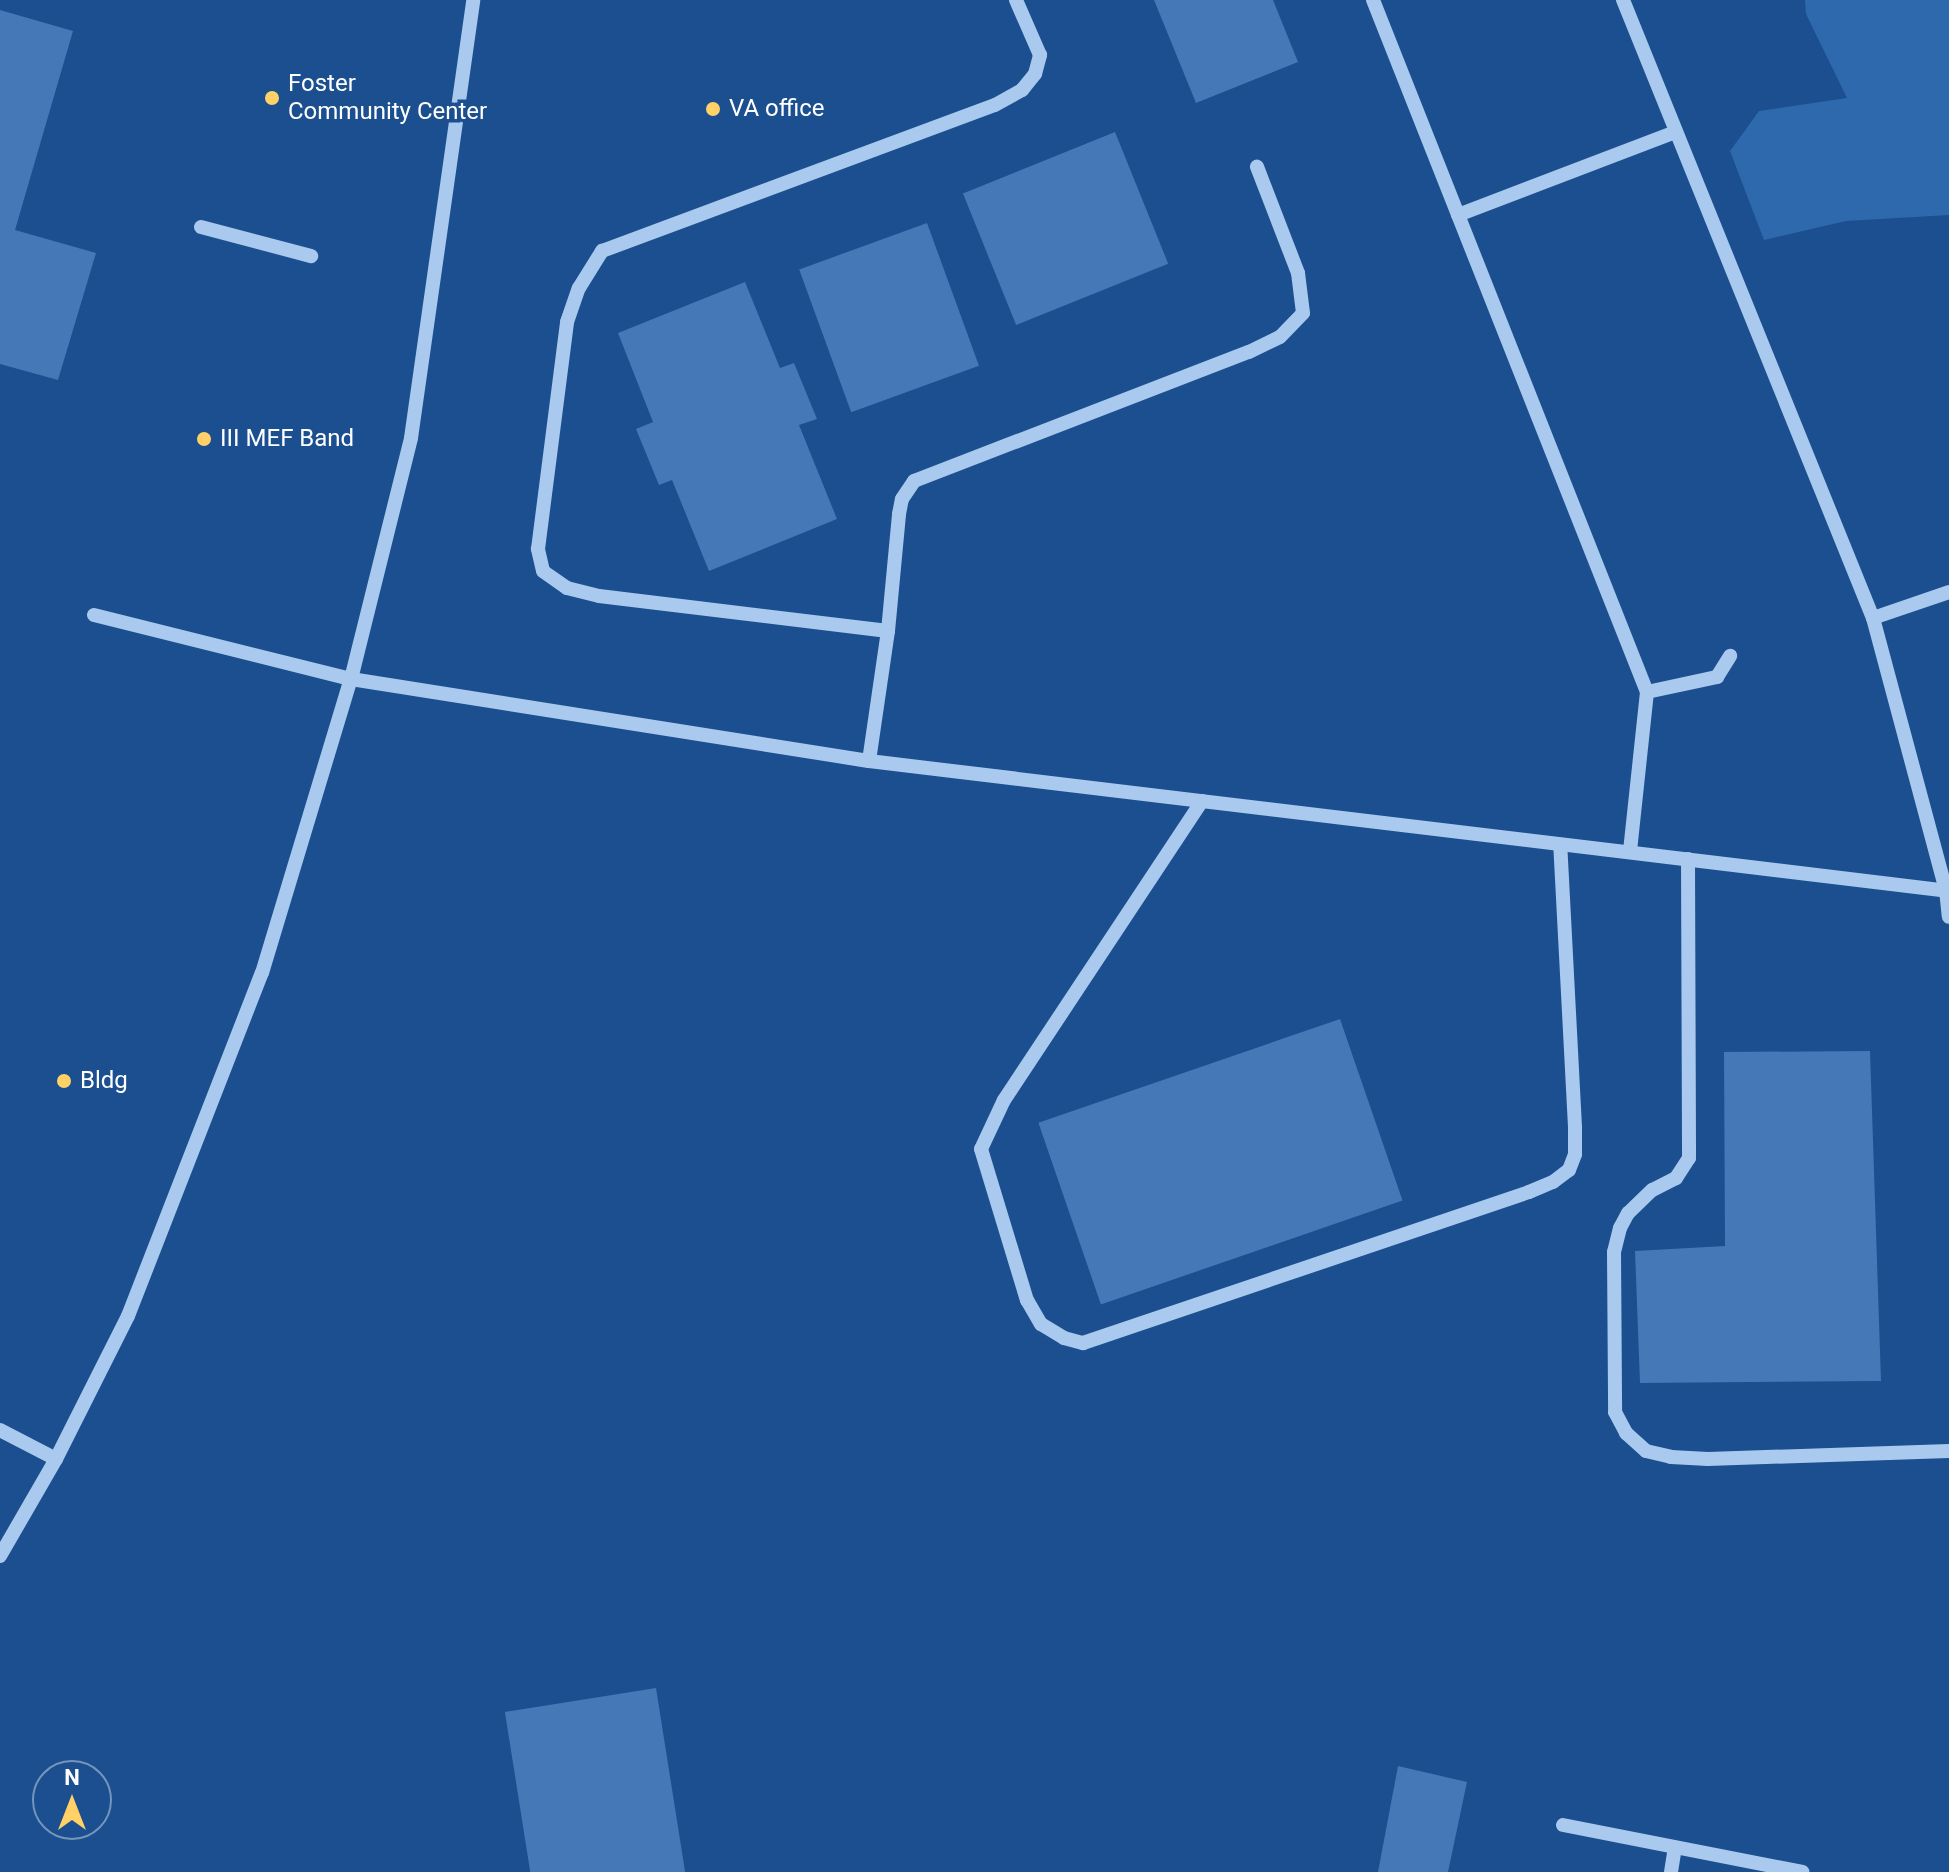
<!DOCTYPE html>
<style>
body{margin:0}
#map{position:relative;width:1949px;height:1872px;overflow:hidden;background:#1b4f8f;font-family:Roboto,sans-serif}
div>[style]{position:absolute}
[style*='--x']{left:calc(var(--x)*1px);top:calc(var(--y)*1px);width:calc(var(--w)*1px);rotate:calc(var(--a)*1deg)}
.green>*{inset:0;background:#2e69ad}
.building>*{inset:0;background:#4478b7;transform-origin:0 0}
.minor>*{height:14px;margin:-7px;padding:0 7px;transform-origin:7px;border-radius:7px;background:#a9c9ee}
.dots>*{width:22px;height:22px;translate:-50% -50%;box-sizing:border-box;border:4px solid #1b4f8f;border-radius:50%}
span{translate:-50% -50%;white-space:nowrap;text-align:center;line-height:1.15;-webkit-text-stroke:7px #1b4f8f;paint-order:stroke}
.poi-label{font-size:24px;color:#fff}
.left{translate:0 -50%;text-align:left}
.north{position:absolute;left:32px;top:1760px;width:80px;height:80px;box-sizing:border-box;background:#1b4f8f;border:2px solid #7695bc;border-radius:50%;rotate:0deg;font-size:22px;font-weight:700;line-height:32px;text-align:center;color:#fff}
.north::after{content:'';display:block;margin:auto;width:28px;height:36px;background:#ffd166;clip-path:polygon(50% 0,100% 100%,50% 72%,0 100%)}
</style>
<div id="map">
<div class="green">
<i style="clip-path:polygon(1805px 0,1949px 0,1949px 215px,1846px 221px,1764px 240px,1730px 151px,1759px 111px,1847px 98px,1806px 14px)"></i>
</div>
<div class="building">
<i style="clip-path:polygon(1154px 0,1273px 0,1298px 62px,1196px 103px)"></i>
<i style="clip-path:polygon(0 10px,73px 31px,15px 230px,96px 253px,58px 380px,0 364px)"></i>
<i style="left:1115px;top:132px;width:142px;height:164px;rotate:68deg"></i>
<i style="left:927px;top:223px;width:152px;height:136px;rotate:70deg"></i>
<i style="clip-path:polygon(745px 282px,780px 368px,794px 363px,817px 419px,799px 425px,837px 519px,709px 571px,672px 480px,659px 485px,636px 429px,653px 422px,618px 333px)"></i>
<i style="left:1340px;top:1019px;width:192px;height:319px;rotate:71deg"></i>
<i style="clip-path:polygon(1870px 1051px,1881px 1381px,1640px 1383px,1635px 1251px,1725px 1246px,1724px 1052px)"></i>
<i style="left:656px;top:1688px;width:186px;height:153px;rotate:81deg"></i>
<i style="clip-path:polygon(1398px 1766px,1467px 1782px,1448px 1872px,1378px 1872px)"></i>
</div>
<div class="minor">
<i style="--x:1373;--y:0;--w:744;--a:68.4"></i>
<i style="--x:1647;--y:692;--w:161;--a:96.1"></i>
<i style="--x:1623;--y:0;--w:667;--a:67.98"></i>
<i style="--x:1873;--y:618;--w:282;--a:75"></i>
<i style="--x:1946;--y:890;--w:27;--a:84"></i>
<i style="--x:1458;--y:215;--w:232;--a:-20.9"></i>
<i style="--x:201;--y:227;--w:114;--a:14.8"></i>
<i style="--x:94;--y:615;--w:265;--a:14"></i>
<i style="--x:351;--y:679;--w:524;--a:9"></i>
<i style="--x:869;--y:761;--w:1088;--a:6.86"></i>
<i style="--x:1873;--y:618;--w:80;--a:-18.9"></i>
<i style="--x:888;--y:631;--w:291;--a:-173.1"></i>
<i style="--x:599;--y:596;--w:33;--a:-166"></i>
<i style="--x:567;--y:588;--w:29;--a:-145"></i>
<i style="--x:543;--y:571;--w:23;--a:-103"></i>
<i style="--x:538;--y:549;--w:229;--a:-82.7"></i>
<i style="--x:567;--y:322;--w:36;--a:-71"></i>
<i style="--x:579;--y:288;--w:44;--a:-58.1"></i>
<i style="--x:602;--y:251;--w:419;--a:-20.4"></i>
<i style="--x:995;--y:105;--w:31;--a:-29"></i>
<i style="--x:1022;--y:90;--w:21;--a:-51"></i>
<i style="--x:1035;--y:74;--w:20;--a:-75"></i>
<i style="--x:1040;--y:55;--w:60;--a:-113.6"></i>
<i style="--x:1647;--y:692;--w:72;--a:-12.1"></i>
<i style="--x:1717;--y:677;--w:25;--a:-58"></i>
<i style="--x:869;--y:761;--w:131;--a:-81.7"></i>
<i style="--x:888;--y:631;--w:118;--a:-84.6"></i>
<i style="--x:899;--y:514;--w:15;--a:-79"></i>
<i style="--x:902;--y:499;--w:22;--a:-56"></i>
<i style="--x:914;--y:481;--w:359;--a:-21.1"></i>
<i style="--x:1249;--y:352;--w:34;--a:-26"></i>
<i style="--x:1280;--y:337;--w:33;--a:-46"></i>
<i style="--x:1303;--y:313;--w:40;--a:-97.1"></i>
<i style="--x:1298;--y:273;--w:114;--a:-111.1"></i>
<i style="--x:1202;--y:801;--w:359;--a:123.5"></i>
<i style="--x:1004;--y:1100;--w:54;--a:115.1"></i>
<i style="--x:981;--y:1149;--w:158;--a:73.1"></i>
<i style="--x:1027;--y:1300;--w:28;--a:60"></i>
<i style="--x:1041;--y:1324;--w:27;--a:31"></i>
<i style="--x:1064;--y:1338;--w:20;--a:15"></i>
<i style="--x:1083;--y:1343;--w:471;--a:-18.7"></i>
<i style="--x:1529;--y:1192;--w:26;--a:-23"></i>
<i style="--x:1553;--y:1182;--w:20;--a:-37"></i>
<i style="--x:1569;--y:1170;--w:17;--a:-69"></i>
<i style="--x:1575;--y:1154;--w:27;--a:-90"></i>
<i style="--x:1575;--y:1127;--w:283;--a:-93"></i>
<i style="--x:1688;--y:859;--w:299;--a:89.8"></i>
<i style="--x:1689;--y:1158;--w:24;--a:123"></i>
<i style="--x:1676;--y:1178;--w:27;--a:153"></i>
<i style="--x:1652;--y:1190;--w:33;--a:136"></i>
<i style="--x:1628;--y:1213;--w:17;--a:118"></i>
<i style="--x:1620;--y:1228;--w:25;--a:104"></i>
<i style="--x:1614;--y:1252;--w:160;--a:89.6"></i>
<i style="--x:1615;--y:1412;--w:24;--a:62"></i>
<i style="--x:1626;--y:1433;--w:27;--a:42"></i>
<i style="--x:1646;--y:1451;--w:26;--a:13"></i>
<i style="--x:1671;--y:1457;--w:37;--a:3"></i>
<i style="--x:1708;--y:1459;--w:241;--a:-1.9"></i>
<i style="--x:0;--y:1430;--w:63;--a:27.4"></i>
<i style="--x:0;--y:1556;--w:112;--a:-60"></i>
<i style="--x:56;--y:1459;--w:160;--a:-63.3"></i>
<i style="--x:128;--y:1316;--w:368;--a:-68.7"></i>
<i style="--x:262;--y:973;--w:307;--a:-73.2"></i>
<i style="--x:351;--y:679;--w:248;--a:-76"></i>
<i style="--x:411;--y:438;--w:442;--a:-81.9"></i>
<i style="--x:1563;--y:1825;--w:244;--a:11.1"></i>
<i style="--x:1671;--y:1872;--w:25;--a:-81"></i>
</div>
<div class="dots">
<i style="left:272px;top:98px;background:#ffd166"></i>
<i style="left:713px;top:109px;background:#ffd166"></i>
<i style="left:204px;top:439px;background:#ffd166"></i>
<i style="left:64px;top:1081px;background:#ffd166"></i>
</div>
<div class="poi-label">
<span class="left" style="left:288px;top:98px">Foster<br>Community Center</span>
<span class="left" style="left:729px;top:109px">VA office</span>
<span class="left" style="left:220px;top:439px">III MEF Band</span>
<span class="left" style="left:80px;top:1081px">Bldg</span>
</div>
<div class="north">N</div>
</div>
